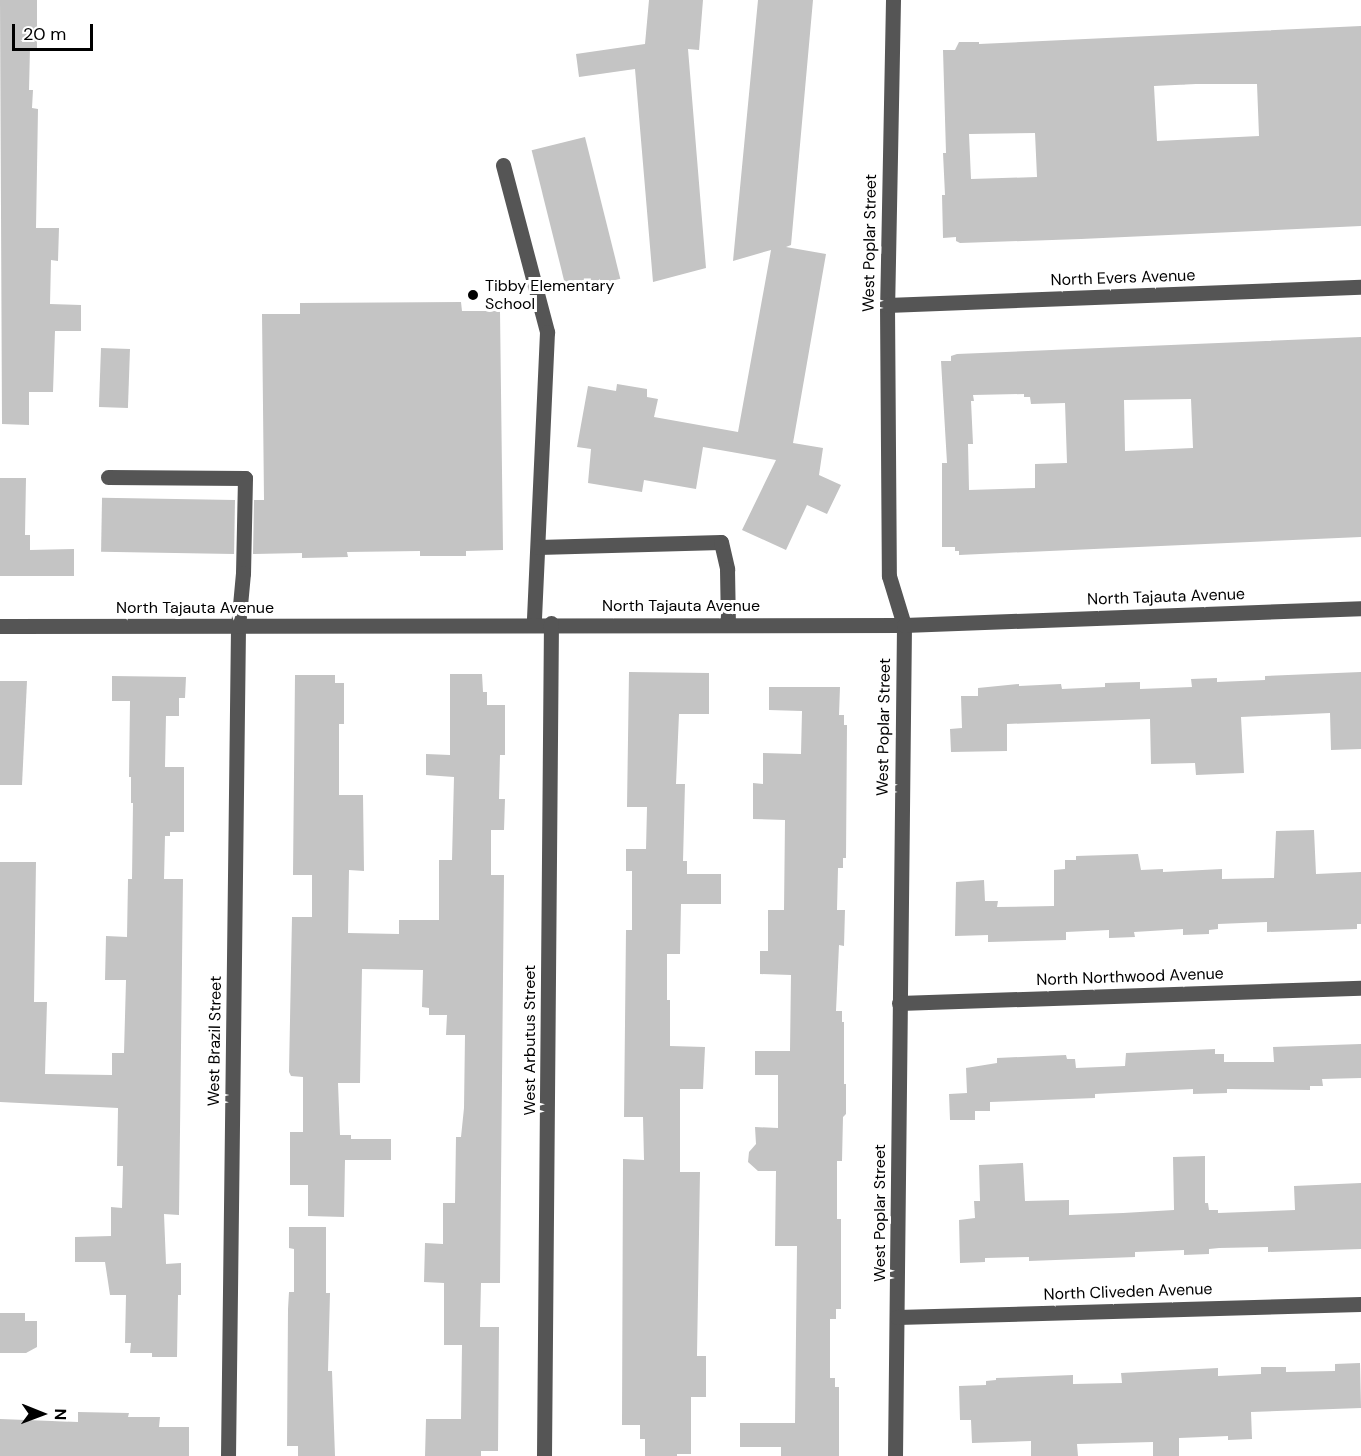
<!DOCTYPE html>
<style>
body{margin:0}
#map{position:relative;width:1361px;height:1456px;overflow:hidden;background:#fff;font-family:"DM Sans",sans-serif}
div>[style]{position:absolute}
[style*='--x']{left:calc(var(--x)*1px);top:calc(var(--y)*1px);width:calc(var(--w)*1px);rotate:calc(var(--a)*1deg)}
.building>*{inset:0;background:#c4c4c4;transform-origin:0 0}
.minor>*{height:15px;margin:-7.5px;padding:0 7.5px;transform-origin:7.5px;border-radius:7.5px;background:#555}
.dots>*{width:16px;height:16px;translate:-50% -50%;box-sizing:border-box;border:3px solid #fff;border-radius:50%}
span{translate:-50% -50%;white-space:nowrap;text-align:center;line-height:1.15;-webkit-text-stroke:6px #fff;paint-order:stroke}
.street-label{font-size:16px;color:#000}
.poi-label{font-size:16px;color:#000}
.left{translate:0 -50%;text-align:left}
.north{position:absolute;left:12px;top:1384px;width:60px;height:60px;-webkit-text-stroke:4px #fff;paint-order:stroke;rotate:91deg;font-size:16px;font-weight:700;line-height:24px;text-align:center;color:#000}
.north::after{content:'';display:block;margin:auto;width:21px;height:27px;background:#000;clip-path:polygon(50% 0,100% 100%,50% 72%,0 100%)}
.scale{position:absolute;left:12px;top:24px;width:81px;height:27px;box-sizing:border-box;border:3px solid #000;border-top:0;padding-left:8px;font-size:18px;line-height:21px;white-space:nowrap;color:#000;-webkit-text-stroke:4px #fff;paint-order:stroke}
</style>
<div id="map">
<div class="building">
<i style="clip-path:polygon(0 0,37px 0,37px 48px,30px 48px,29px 90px,33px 90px,32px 108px,38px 109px,36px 228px,59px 228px,58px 261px,51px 260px,50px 304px,81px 305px,81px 331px,55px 331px,53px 392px,29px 392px,29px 425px,2px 424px)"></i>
<i style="clip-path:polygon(649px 0,703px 0,699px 50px,688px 49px,706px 268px,653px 282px,635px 69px,579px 77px,576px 54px,645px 44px)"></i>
<i style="clip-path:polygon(758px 0,813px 0,791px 245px,786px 247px,826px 254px,793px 443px,823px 448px,819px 475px,841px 485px,827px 514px,807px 505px,786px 550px,742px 530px,776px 460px,703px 447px,696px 489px,644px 480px,642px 492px,588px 483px,591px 449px,577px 447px,588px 386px,616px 391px,617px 384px,647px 389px,647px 397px,658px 399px,654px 417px,738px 432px,771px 250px,733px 261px)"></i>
<i style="clip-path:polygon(evenodd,1361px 26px,1361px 226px,1081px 239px,960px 243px,956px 241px,956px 237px,943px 238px,942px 195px,945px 195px,943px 153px,946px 153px,943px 50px,955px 50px,959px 42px,979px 42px,979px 44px,1361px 26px,1196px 84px,1257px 84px,1259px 136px,1157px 141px,1154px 86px,1196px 84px,1361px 26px,1035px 133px,1037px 177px,971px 179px,969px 134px,1035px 133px)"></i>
<i style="left:585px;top:137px;width:146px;height:55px;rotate:76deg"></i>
<i style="clip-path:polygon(461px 302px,462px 311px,500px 311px,503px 550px,466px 551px,466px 556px,420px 556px,420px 551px,347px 552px,348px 557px,302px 558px,302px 553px,253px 554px,254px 500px,264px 500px,262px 314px,300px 314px,300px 303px)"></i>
<i style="clip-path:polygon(evenodd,1361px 337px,1361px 537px,959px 555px,959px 551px,955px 551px,955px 547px,942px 547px,942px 463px,947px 463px,941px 361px,951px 361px,951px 356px,957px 354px,1361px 337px,1024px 394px,1024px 397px,1030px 397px,1031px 404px,1065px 403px,1067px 463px,1035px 464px,1035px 488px,969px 490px,968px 444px,973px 444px,971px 401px,974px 401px,973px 395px,1024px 394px,1361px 337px,1191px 399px,1193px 448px,1125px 451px,1124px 400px,1191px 399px)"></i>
<i style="left:101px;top:348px;width:29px;height:59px;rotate:2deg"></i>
<i style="clip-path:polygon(0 478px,26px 478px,25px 535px,30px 535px,30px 550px,74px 549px,74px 576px,0 576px)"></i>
<i style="left:235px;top:500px;width:54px;height:133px;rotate:91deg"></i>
<i style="clip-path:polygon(629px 672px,709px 673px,709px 714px,679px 714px,676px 784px,685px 784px,683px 861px,687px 861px,687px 874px,721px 874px,721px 904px,681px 904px,680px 954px,667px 954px,667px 1000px,670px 1000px,670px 1046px,705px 1047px,703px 1089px,680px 1089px,680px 1172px,700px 1172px,697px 1356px,706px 1356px,706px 1397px,691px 1397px,691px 1454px,677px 1454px,677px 1456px,645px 1456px,645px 1439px,640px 1439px,640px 1425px,622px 1425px,623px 1159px,644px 1160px,643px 1117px,624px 1117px,626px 930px,632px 930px,632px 871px,626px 871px,626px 849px,646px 849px,647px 807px,627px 807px)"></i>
<i style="clip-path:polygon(1361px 672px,1361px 749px,1331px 750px,1330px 713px,1241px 717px,1244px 773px,1196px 775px,1195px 763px,1151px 764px,1150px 719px,1007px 724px,1007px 751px,951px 752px,950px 729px,962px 728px,961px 696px,978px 696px,978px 688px,1019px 684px,1019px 686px,1061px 684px,1062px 689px,1105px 687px,1105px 683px,1140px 682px,1140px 689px,1192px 687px,1191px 679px,1217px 678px,1217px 682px,1265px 680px,1265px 676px)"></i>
<i style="clip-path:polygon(450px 674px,482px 674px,483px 692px,487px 692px,487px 705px,505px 705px,505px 755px,500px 755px,499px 799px,505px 799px,504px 830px,491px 830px,491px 875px,504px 875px,500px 1283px,481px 1283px,480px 1327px,499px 1327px,498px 1451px,481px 1451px,481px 1456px,425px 1456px,426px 1419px,461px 1419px,462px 1345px,444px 1345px,444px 1283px,424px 1282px,425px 1243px,443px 1244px,443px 1203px,455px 1203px,456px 1137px,461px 1137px,464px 1108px,465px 1035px,446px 1035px,447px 1015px,429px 1015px,429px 1008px,422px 1007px,423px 970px,362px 969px,360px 1083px,338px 1083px,340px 1135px,351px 1135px,351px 1139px,391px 1139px,391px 1160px,345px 1160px,344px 1217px,308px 1216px,308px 1185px,290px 1185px,290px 1132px,303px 1132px,303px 1077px,291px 1076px,289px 1072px,292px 917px,312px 917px,312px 875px,293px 875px,295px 675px,335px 675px,335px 683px,344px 683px,344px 724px,339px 724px,339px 795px,363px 795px,364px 871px,349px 870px,348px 933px,399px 934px,399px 920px,439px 920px,439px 860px,452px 860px,454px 777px,426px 775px,426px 754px,450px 755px)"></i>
<i style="clip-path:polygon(112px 676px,186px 677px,185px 698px,179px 698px,179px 716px,166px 716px,165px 767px,184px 767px,184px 832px,170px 832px,170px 836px,165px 836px,164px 879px,183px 879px,179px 1215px,164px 1214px,166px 1264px,181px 1263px,181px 1295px,178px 1295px,177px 1357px,152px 1357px,152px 1353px,130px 1353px,131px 1343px,125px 1343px,126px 1295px,110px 1295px,105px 1262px,75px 1262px,75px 1237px,111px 1236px,111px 1207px,122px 1208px,123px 1166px,117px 1166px,118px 1108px,0 1102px,0 862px,36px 862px,34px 1002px,47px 1002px,45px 1074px,112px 1075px,112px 1053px,124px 1053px,126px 980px,105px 980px,106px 936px,127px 937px,128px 879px,132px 879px,133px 803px,131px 803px,131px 777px,129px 777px,130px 701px,112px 701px)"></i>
<i style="clip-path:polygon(0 681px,27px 681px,22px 785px,0 785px)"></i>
<i style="clip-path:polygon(769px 687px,840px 687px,839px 715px,844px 715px,844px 725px,847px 725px,846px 858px,843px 858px,843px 868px,838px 868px,837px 910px,845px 910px,844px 946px,839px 945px,836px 1011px,842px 1011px,842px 1022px,844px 1022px,844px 1084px,846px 1084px,846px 1114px,843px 1117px,842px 1161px,837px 1161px,837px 1219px,841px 1219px,841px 1309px,836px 1309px,836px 1319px,830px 1319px,830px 1378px,835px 1378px,835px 1387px,839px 1387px,839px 1456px,781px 1456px,781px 1447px,740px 1447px,740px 1423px,795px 1423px,797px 1246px,775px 1246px,776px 1171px,758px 1171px,748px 1162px,749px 1152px,756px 1144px,755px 1127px,778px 1128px,778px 1075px,755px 1075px,755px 1051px,790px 1051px,791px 975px,760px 974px,760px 951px,768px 951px,768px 910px,784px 910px,785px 820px,753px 819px,753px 783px,763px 784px,763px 753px,801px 754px,802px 711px,769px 710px)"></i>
<i style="clip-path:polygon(1314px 830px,1316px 874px,1361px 872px,1361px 924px,1357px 924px,1357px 929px,1267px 932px,1267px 922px,1218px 924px,1218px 929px,1209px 930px,1209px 934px,1183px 935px,1183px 929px,1134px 932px,1135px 937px,1109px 938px,1109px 930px,1066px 932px,1066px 940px,988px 942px,988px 935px,955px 936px,956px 882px,984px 880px,985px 901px,998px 901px,997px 907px,1054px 906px,1054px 870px,1065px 869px,1065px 860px,1076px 860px,1076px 856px,1138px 854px,1141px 870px,1163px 869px,1163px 872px,1222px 869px,1222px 879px,1274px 878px,1276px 831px)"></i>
<i style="clip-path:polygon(1361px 1044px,1361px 1078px,1322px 1079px,1323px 1086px,1310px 1086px,1310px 1090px,1227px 1089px,1227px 1093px,1193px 1094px,1193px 1089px,1095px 1094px,1095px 1098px,990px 1102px,990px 1111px,975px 1111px,975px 1120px,950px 1120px,949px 1094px,967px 1093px,966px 1068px,997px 1063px,997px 1058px,1066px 1055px,1067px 1059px,1075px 1059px,1076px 1068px,1125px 1066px,1126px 1053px,1215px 1049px,1215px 1054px,1224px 1054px,1224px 1062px,1274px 1062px,1273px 1047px)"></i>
<i style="clip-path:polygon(1205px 1156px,1205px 1203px,1208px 1203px,1209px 1210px,1218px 1210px,1218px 1213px,1295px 1210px,1294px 1186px,1361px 1183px,1361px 1249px,1268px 1252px,1268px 1247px,1219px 1248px,1209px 1249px,1209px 1254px,1184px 1255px,1184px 1250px,1135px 1252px,1135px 1257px,1029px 1261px,1029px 1257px,985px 1258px,985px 1262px,960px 1263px,959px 1220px,975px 1218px,974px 1201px,980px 1201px,979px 1165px,1023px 1163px,1025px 1201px,1069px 1200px,1069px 1215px,1123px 1213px,1174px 1210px,1173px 1157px)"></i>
<i style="clip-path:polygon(289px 1227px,326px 1227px,326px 1293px,330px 1293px,328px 1371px,332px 1371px,335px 1456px,298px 1456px,298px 1446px,287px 1446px,288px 1309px,289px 1292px,294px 1292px,294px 1249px,289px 1248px)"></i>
<i style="clip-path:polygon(0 1313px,25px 1313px,25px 1321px,37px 1321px,37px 1347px,26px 1353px,0 1353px)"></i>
<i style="clip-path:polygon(1360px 1363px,1361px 1408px,1251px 1412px,1252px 1439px,1228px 1440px,1228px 1436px,1179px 1438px,1179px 1456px,1153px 1456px,1153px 1442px,1077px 1444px,1078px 1456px,1031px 1456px,1031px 1441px,972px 1443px,971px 1420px,960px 1420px,959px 1386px,986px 1385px,986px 1381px,996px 1380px,996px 1378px,1073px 1375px,1073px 1384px,1122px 1383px,1121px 1373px,1218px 1368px,1218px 1376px,1261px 1374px,1261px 1367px,1286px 1367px,1286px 1372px,1335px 1371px,1335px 1364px)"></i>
<i style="clip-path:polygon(78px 1412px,129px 1413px,128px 1417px,160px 1417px,159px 1427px,189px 1427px,189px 1456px,0 1456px,0 1419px,78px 1422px)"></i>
</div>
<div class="minor">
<i style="--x:893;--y:0;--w:305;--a:91.1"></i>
<i style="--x:887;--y:305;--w:271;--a:89.6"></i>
<i style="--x:889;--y:576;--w:51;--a:73"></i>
<i style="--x:904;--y:625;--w:831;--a:90.62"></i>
<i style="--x:503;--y:165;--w:173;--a:75.2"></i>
<i style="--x:547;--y:332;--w:291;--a:92.6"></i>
<i style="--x:887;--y:305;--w:474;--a:-2.2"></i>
<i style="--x:108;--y:477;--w:137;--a:0.4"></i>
<i style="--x:245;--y:478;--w:95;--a:91.2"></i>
<i style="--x:243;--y:573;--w:54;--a:95.3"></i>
<i style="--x:238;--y:627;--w:829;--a:90.69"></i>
<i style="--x:538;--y:547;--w:183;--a:-1.6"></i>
<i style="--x:721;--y:542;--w:28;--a:77"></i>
<i style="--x:727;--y:569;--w:55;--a:89"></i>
<i style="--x:0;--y:626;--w:904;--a:-0.06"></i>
<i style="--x:904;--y:625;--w:457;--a:-2.1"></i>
<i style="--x:899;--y:1003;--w:462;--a:-1.9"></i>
<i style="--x:897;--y:1317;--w:464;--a:-1.6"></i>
<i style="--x:544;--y:1456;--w:833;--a:-89.52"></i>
</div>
<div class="dots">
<i style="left:473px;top:295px;background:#000"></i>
</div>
<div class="street-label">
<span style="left:870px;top:243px;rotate:-89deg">West Poplar Street</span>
<span style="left:1123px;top:278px;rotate:-2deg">North Evers Avenue</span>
<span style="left:1166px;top:597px;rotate:-2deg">North Tajauta Avenue</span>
<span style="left:681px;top:606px">North Tajauta Avenue</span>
<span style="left:195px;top:608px">North Tajauta Avenue</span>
<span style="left:884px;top:727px;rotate:-89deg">West Poplar Street</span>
<span style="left:1130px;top:977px;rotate:-2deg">North Northwood Avenue</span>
<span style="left:530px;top:1040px;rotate:-90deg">West Arbutus Street</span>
<span style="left:215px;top:1041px;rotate:-89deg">West Brazil Street</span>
<span style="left:880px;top:1213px;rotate:-90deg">West Poplar Street</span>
<span style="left:1128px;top:1292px;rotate:-2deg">North Cliveden Avenue</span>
</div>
<div class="poi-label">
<span class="left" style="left:485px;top:295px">Tibby Elementary<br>School</span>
</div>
<div class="north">N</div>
<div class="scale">20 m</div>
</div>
